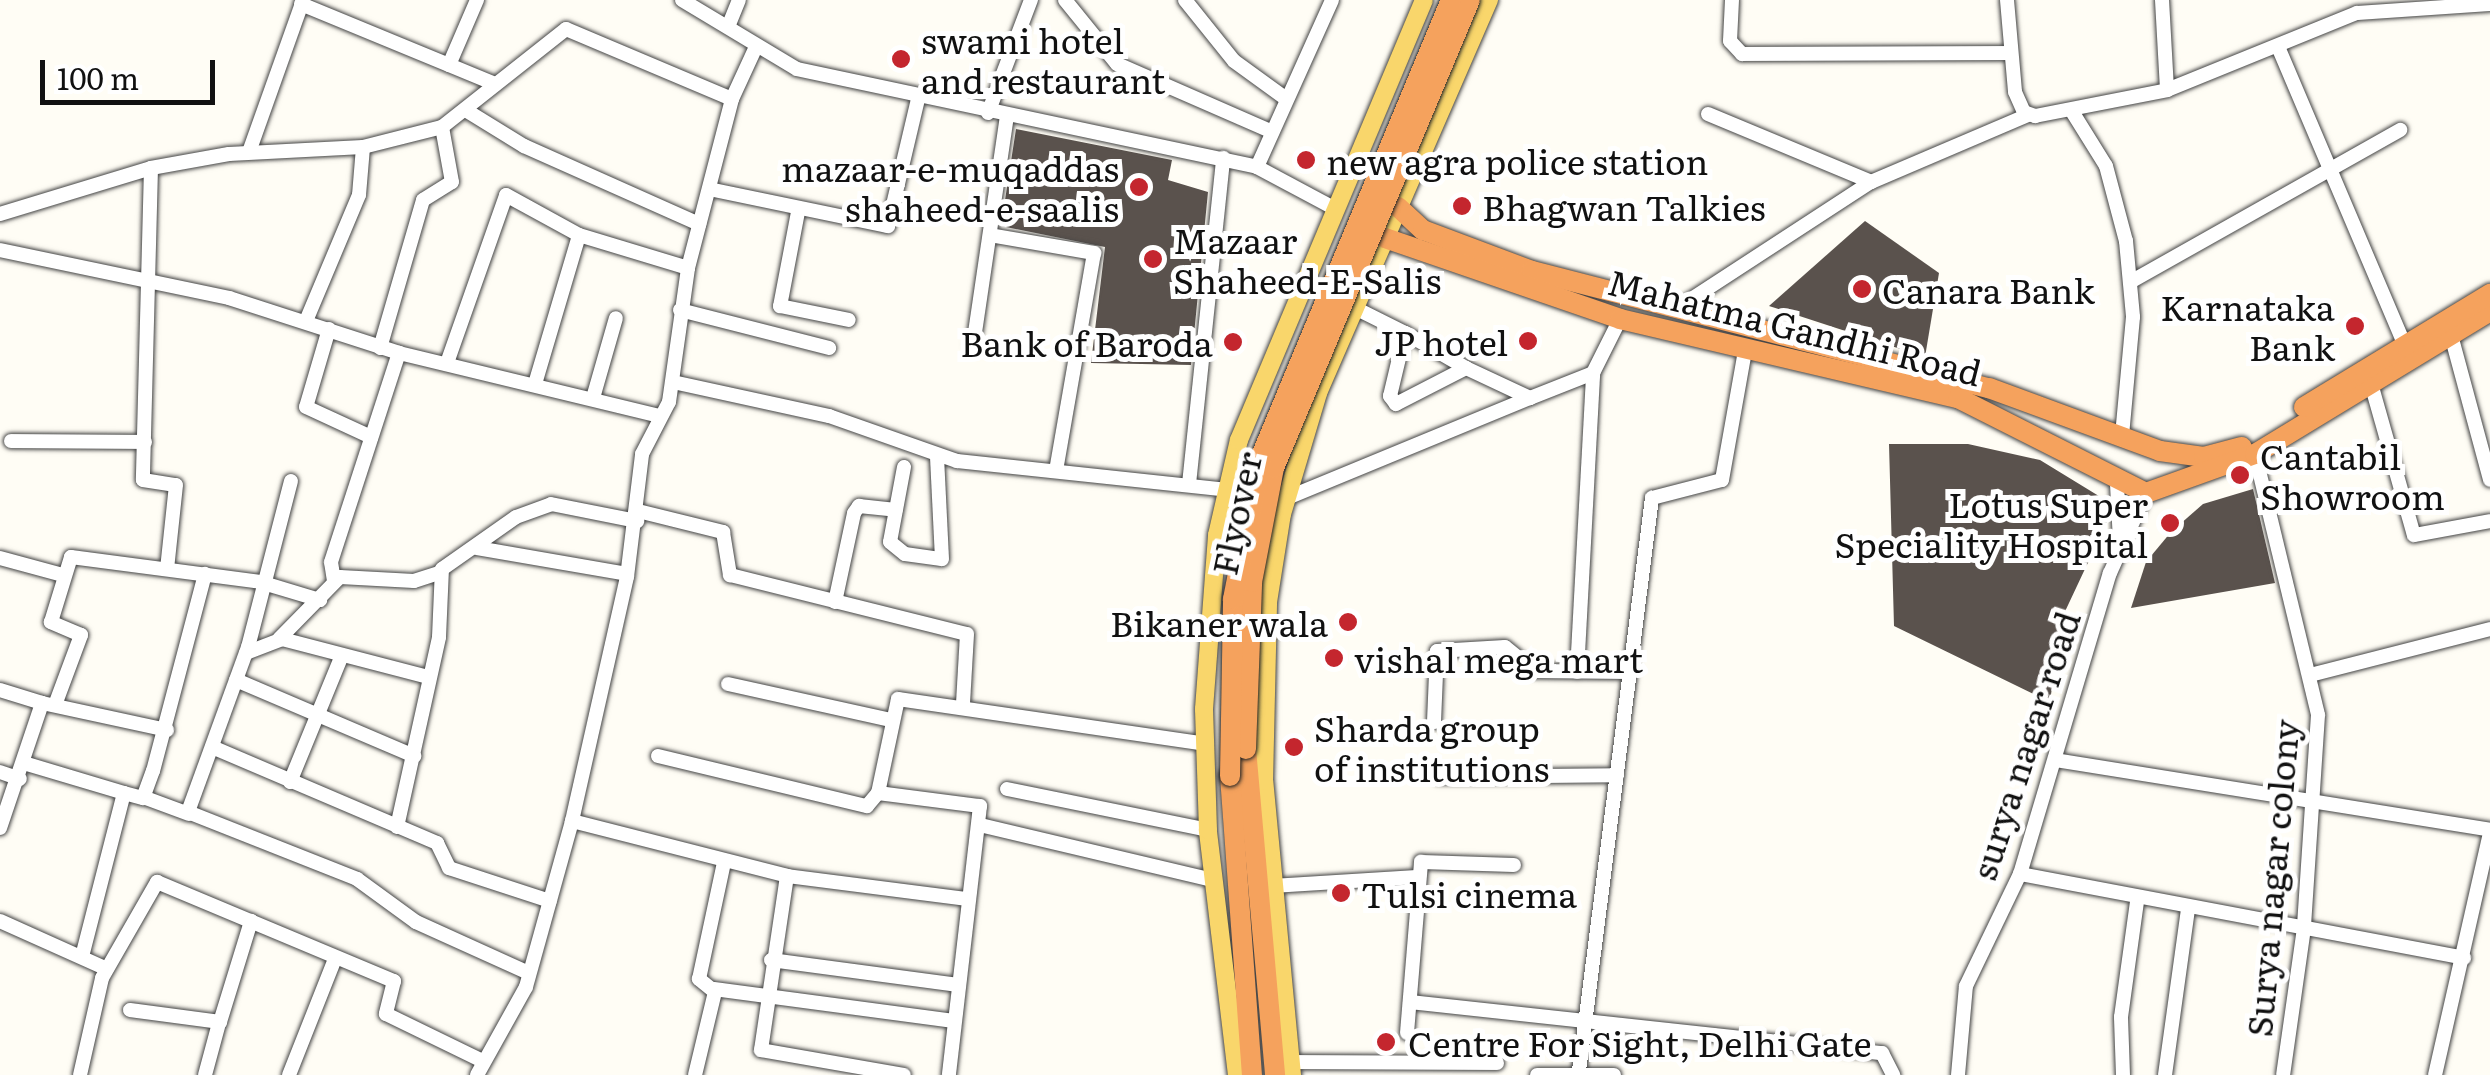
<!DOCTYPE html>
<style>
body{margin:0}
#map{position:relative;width:2490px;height:1075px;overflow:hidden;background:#fffdf5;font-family:Literata,serif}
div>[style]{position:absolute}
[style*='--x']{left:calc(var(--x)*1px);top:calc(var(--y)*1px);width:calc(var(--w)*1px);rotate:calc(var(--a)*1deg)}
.building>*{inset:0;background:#5a524d}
.roads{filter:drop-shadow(0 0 2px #444) drop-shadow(0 0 2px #444)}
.minor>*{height:14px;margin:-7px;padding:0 7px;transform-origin:7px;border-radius:7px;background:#fff}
.major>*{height:18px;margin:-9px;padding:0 9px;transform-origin:9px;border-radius:9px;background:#f9d66b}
.highway>*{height:20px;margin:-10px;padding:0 10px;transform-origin:10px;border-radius:10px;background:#f5a25d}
.bridges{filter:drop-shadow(0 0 2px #222) drop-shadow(0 0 2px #222)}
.highway-bridge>*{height:20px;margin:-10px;padding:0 10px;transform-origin:10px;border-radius:10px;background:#f5a25d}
.dots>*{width:28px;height:28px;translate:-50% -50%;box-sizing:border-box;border:5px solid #fff;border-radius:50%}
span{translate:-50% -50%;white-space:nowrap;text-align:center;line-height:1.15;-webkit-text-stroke:10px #fff;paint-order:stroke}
.poi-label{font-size:35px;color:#111}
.left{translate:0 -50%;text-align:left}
.right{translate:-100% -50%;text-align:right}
.street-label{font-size:35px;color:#111}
.scale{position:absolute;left:40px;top:60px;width:175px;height:45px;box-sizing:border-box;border:5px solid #111;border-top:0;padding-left:12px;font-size:30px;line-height:35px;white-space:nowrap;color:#111;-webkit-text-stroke:8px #fff;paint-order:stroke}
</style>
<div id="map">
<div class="building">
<i style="clip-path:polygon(1016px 129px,1172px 160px,1168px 180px,1208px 192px,1191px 365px,1091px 363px,1105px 247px,1001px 226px)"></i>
<i style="clip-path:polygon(1865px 221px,1939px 273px,1925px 357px,1769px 306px)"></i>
<i style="clip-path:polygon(1889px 444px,1968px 444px,2040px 460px,2107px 501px,2108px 520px,2061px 620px,2050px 702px,1894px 626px)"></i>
<i style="clip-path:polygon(2253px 489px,2275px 583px,2131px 608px,2146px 562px,2171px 532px,2203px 504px)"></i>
</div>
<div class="roads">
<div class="minor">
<i style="--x:682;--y:0;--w:134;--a:31"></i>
<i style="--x:797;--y:69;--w:470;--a:12"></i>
<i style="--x:1257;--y:167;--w:85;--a:28.1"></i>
<i style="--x:1065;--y:0;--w:82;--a:50.9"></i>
<i style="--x:1117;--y:64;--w:167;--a:23.6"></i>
<i style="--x:1185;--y:0;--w:78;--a:51.2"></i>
<i style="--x:1234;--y:61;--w:63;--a:36"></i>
<i style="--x:1732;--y:0;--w:41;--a:92.8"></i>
<i style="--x:1730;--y:41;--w:18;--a:47"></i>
<i style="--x:1742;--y:54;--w:266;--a:-0.2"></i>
<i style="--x:2007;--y:0;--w:92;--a:85"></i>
<i style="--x:2015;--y:92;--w:22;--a:66"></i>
<i style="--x:2024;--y:112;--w:12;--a:20"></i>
<i style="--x:2035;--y:116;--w:135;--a:-11.1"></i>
<i style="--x:2167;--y:90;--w:205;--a:-22.1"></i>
<i style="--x:2357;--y:13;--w:133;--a:-3.9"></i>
<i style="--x:2162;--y:0;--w:90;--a:86.8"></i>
<i style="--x:301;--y:4;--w:208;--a:22.4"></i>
<i style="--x:728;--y:27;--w:29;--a:-68"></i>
<i style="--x:2279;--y:49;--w:317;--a:67"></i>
<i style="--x:449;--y:65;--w:71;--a:-66.7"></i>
<i style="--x:467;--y:111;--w:67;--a:31.6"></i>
<i style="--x:524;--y:146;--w:192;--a:24"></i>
<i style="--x:988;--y:113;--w:121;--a:-69.2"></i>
<i style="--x:2073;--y:113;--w:62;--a:58.1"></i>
<i style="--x:2106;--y:166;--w:78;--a:75.1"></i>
<i style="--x:2126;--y:241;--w:76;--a:84.7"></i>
<i style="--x:2133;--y:317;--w:119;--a:95.3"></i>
<i style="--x:1708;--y:114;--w:177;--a:22.6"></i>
<i style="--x:249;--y:152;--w:161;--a:-70.4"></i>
<i style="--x:1257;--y:167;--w:183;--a:-65.8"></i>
<i style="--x:151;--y:168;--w:312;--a:91.5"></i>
<i style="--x:143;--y:480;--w:33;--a:9"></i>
<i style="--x:176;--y:485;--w:84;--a:96.1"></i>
<i style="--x:709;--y:189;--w:183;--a:11.7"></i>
<i style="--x:888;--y:226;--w:130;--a:-76.7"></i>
<i style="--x:798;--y:212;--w:96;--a:100.8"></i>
<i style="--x:780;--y:306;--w:70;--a:11.5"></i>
<i style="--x:0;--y:214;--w:158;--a:-16.9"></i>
<i style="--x:151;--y:168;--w:79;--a:-10.2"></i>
<i style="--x:229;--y:154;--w:134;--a:-3"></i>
<i style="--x:363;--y:147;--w:81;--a:-14.2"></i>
<i style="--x:442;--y:127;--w:158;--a:-38.3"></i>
<i style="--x:566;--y:29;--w:180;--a:22.9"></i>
<i style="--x:990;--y:235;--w:106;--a:9.8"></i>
<i style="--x:1094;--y:253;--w:220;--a:99.9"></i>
<i style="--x:0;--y:250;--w:234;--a:11.8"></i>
<i style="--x:229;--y:298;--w:179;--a:17.9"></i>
<i style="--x:399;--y:353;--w:268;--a:13.6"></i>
<i style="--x:2132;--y:281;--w:308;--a:-29.4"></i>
<i style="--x:1355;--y:308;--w:56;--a:26.6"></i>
<i style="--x:1405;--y:333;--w:70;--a:29.8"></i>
<i style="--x:1466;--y:368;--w:79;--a:152.8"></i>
<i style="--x:1396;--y:404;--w:10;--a:-127"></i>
<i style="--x:1390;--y:396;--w:65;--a:-76.6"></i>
<i style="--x:1676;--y:309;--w:233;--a:-33.1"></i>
<i style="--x:1871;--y:182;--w:171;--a:-23.1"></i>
<i style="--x:680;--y:310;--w:154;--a:14.3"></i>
<i style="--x:306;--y:321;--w:137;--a:-67.2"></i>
<i style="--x:359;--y:195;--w:48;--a:-85.2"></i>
<i style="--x:329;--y:329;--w:81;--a:106.4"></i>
<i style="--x:306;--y:407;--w:72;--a:24.8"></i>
<i style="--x:2451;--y:335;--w:150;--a:74.9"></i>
<i style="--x:973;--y:346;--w:232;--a:-81.6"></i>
<i style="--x:380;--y:348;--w:154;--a:-73.8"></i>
<i style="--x:423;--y:200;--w:34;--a:-32"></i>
<i style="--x:452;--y:182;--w:56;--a:-100.3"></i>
<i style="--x:447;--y:363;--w:178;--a:-70.6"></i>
<i style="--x:506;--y:195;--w:83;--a:28.7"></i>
<i style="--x:579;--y:235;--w:114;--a:16.8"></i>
<i style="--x:1466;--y:368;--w:71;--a:25.1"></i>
<i style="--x:1530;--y:398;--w:68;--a:-21.6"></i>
<i style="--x:1593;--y:373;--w:60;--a:-63.4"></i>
<i style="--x:2370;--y:380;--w:161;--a:74.2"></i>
<i style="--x:2414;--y:535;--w:77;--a:-10.4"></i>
<i style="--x:673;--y:382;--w:160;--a:12.3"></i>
<i style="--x:829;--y:416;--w:136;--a:19.4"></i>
<i style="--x:957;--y:461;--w:272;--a:6.1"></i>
<i style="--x:535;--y:384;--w:155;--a:-73.5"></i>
<i style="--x:593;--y:398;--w:83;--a:-74"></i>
<i style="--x:11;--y:441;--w:134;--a:0.4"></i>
<i style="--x:2255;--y:454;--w:268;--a:76.4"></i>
<i style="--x:2318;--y:715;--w:213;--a:93.8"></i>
<i style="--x:2304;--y:928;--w:148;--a:98.1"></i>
<i style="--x:904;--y:467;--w:76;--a:100.6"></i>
<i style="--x:890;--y:542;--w:19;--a:39"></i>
<i style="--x:905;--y:554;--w:37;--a:8"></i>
<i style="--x:942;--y:559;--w:104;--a:-92.8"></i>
<i style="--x:291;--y:481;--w:171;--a:104.5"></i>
<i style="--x:248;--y:647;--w:176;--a:110"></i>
<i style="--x:188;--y:812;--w:182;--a:21.6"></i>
<i style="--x:357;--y:879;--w:73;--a:36.1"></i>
<i style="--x:416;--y:922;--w:124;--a:24.3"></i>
<i style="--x:1189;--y:484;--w:328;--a:-84"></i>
<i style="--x:2117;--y:484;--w:58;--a:87"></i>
<i style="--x:1287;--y:498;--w:263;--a:-22.4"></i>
<i style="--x:638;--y:511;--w:88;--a:13.9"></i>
<i style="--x:723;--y:532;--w:44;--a:80.8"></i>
<i style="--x:730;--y:575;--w:244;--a:14"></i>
<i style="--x:967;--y:634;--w:70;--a:93.3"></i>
<i style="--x:477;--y:548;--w:152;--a:9.8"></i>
<i style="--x:0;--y:558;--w:65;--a:15.1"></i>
<i style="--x:334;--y:581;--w:19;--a:-99"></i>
<i style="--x:331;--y:562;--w:220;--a:-72"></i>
<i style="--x:835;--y:602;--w:91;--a:-77.9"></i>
<i style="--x:854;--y:513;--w:9;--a:-54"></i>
<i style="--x:859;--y:506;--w:37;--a:6"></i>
<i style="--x:279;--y:639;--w:87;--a:-45.5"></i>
<i style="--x:340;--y:577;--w:74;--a:3.1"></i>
<i style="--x:414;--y:581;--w:28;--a:-18"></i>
<i style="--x:246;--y:653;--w:39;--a:-21"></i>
<i style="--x:282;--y:639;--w:151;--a:14.6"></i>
<i style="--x:1577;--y:672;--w:299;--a:-86.9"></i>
<i style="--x:2314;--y:674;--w:182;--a:-14.3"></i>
<i style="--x:236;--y:680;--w:194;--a:23.1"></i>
<i style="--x:728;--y:684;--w:166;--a:12.5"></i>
<i style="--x:0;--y:690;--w:44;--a:17.2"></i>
<i style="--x:55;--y:705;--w:75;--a:-69.6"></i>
<i style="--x:81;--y:635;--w:33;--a:-157"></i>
<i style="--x:51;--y:622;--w:68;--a:-72.9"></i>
<i style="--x:71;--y:557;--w:191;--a:7.5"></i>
<i style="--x:260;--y:582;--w:63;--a:16.7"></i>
<i style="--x:1434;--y:722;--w:71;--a:-87.6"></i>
<i style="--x:1437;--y:651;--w:68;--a:-3.4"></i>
<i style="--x:1505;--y:647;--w:38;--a:39"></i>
<i style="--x:1535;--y:671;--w:94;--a:0.6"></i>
<i style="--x:212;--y:747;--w:245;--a:23.1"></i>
<i style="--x:437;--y:843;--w:28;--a:64"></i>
<i style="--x:449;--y:868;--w:106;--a:18.1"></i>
<i style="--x:658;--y:756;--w:215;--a:13.5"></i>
<i style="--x:867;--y:806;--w:17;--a:-50"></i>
<i style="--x:878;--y:793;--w:96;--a:-78"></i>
<i style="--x:898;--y:699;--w:310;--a:8.3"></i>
<i style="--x:2055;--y:760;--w:441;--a:9.1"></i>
<i style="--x:27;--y:764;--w:101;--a:16.6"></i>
<i style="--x:124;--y:793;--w:168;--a:104.4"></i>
<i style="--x:0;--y:772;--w:21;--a:19"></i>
<i style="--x:1439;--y:777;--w:178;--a:-0.6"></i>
<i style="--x:290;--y:782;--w:137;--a:-67.7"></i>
<i style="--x:1007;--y:789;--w:205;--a:11.5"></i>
<i style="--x:124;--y:793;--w:20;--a:15"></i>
<i style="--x:143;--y:798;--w:29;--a:-70"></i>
<i style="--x:153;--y:771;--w:204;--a:-75.2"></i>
<i style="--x:878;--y:793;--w:103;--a:7.3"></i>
<i style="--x:980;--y:806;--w:271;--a:96.6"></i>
<i style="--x:143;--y:797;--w:49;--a:20.3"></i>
<i style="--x:572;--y:821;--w:222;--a:14.3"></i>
<i style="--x:787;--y:876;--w:181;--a:7.3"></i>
<i style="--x:980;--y:825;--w:238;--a:13.3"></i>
<i style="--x:397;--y:827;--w:195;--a:-77.5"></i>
<i style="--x:439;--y:637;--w:68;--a:-87.5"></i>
<i style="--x:442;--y:569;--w:90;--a:-35.1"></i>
<i style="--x:516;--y:517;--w:37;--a:-20"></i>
<i style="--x:551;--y:504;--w:88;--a:11.2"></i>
<i style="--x:0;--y:828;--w:132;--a:-71.4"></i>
<i style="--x:42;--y:703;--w:128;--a:12.2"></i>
<i style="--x:2020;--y:874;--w:452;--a:10.7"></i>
<i style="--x:787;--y:876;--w:176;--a:98.5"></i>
<i style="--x:761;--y:1050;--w:145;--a:9.9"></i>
<i style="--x:1271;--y:886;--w:147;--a:-3.5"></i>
<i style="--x:0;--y:921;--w:117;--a:24.2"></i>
<i style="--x:771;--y:960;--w:189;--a:7.6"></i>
<i style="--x:714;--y:989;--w:242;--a:7.6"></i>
<i style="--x:1410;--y:1002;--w:475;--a:6.2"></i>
<i style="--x:1882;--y:1053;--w:25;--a:63"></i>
<i style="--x:130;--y:1010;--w:91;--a:7.6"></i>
<i style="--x:220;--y:1022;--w:106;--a:-72.9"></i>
<i style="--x:1407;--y:1033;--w:172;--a:-85.3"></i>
<i style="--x:1421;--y:862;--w:93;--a:1.8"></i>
<i style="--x:1290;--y:1062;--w:207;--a:0.3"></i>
<i style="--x:1579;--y:1071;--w:578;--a:-82.74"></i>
<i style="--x:1652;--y:498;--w:72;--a:-14.4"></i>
<i style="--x:1722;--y:480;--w:131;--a:-79.9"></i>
<i style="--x:80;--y:1075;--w:99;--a:-77.2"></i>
<i style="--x:102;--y:978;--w:111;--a:-60.2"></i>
<i style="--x:157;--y:882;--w:257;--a:22.7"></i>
<i style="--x:394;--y:981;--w:34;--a:104"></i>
<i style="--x:386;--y:1014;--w:108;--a:25.9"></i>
<i style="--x:205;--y:1075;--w:54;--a:-74.9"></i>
<i style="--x:289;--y:1075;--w:125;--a:-68.4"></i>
<i style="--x:477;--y:1075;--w:101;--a:-60.9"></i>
<i style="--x:526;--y:987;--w:172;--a:-74.5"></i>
<i style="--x:572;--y:821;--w:250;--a:-77.3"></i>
<i style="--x:627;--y:577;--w:124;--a:-83"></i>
<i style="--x:642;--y:454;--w:59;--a:-62.6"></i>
<i style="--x:669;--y:402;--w:135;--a:-81.9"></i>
<i style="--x:688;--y:268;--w:175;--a:-75.4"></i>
<i style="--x:732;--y:99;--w:55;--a:-65.3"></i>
<i style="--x:695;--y:1075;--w:85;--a:-76.5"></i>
<i style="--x:715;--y:992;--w:21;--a:-141"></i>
<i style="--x:699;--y:979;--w:120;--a:-77.9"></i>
<i style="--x:1537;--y:1075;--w:77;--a:0"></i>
<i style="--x:1958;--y:1075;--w:89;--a:-84.9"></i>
<i style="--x:1966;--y:986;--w:124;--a:-64.3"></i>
<i style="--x:2020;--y:874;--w:314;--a:-73.4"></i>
<i style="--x:2110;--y:573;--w:88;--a:-65.8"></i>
<i style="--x:2123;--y:1075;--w:58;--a:-92"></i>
<i style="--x:2121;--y:1017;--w:116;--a:-82.1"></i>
<i style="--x:2165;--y:1075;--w:167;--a:-82.1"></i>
<i style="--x:2435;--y:1075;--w:249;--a:-77.2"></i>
</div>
<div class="major">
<i style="--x:1237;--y:1075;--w:247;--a:-96.8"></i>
<i style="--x:1208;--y:830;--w:121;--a:-91.9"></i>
<i style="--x:1204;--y:709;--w:174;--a:-85.7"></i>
<i style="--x:1217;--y:535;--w:98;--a:-77"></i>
<i style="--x:1239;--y:440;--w:477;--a:-67.2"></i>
<i style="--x:1292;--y:1075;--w:295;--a:-95.4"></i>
<i style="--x:1264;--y:781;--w:179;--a:-88.7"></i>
<i style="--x:1268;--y:602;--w:89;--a:-81"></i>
<i style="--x:1282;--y:514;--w:126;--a:-73.4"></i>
<i style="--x:1318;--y:393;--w:429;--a:-66.5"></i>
</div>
<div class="highway">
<i style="--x:1398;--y:207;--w:34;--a:43"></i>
<i style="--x:1423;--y:230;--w:116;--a:20.6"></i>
<i style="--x:1532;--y:271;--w:472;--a:14.4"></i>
<i style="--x:1989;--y:388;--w:182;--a:20.2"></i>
<i style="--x:2160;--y:451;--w:44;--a:7.8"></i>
<i style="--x:2204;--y:457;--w:39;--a:-15"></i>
<i style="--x:1385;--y:238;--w:249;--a:19"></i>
<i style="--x:1620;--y:319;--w:347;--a:13.2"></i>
<i style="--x:1958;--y:398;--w:211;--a:26.8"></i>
<i style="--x:2146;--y:493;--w:116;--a:-19.7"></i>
<i style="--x:2255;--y:454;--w:275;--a:-31.3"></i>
<i style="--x:2304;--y:407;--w:218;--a:-31.3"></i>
<i style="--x:1246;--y:749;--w:327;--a:84.9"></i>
<i style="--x:1230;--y:776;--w:300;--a:85.8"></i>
</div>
</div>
<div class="bridges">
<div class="highway-bridge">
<i style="--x:1246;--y:749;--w:167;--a:-87.9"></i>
<i style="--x:1252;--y:582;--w:116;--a:-79.1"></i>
<i style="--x:1274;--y:468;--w:507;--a:-67.28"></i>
<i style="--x:1230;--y:776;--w:177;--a:-89"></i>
<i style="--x:1233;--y:599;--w:146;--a:-78.9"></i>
<i style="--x:1261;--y:456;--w:494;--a:-67.4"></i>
</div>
</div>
<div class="dots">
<i style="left:901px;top:59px;background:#c4262e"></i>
<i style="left:1306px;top:160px;background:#c4262e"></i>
<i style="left:1139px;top:187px;background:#c4262e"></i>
<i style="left:1462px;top:206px;background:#c4262e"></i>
<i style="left:1153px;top:259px;background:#c4262e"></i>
<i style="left:1862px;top:289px;background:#c4262e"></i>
<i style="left:2355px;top:326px;background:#c4262e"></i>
<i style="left:1528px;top:341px;background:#c4262e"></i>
<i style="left:1233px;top:342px;background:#c4262e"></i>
<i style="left:2240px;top:475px;background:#c4262e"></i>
<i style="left:2170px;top:523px;background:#c4262e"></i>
<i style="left:1348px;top:622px;background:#c4262e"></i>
<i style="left:1334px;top:658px;background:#c4262e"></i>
<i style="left:1294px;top:747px;background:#c4262e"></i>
<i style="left:1341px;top:893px;background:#c4262e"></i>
<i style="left:1386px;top:1042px;background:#c4262e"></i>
</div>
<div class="poi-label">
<span class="left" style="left:921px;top:59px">swami hotel<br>and restaurant</span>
<span class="left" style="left:1326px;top:160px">new agra police station</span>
<span class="right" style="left:1119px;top:187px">mazaar-e-muqaddas<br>shaheed-e-saalis</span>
<span class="left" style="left:1482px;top:206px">Bhagwan Talkies</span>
<span class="left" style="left:1173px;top:259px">Mazaar<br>Shaheed-E-Salis</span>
<span class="left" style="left:1882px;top:289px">Canara Bank</span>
<span class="right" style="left:2335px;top:326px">Karnataka<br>Bank</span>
<span class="right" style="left:1508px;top:341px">JP hotel</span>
<span class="right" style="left:1213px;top:342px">Bank of Baroda</span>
<span class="left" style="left:2260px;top:475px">Cantabil<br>Showroom</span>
<span class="right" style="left:2148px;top:523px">Lotus Super<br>Speciality Hospital</span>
<span class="right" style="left:1328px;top:622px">Bikaner wala</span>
<span class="left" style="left:1354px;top:658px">vishal mega mart</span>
<span class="left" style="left:1314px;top:747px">Sharda group<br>of institutions</span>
<span class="left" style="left:1361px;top:893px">Tulsi cinema</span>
<span class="left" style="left:1408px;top:1042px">Centre For Sight, Delhi Gate</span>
</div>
<div class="street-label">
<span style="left:1795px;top:326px;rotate:14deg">Mahatma Gandhi Road</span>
<span style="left:1235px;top:513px;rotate:-78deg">Flyover</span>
<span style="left:2024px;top:745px;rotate:-72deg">surya nagar road</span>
<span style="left:2271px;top:878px;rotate:-85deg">Surya nagar colony</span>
</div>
<div class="scale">100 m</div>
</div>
